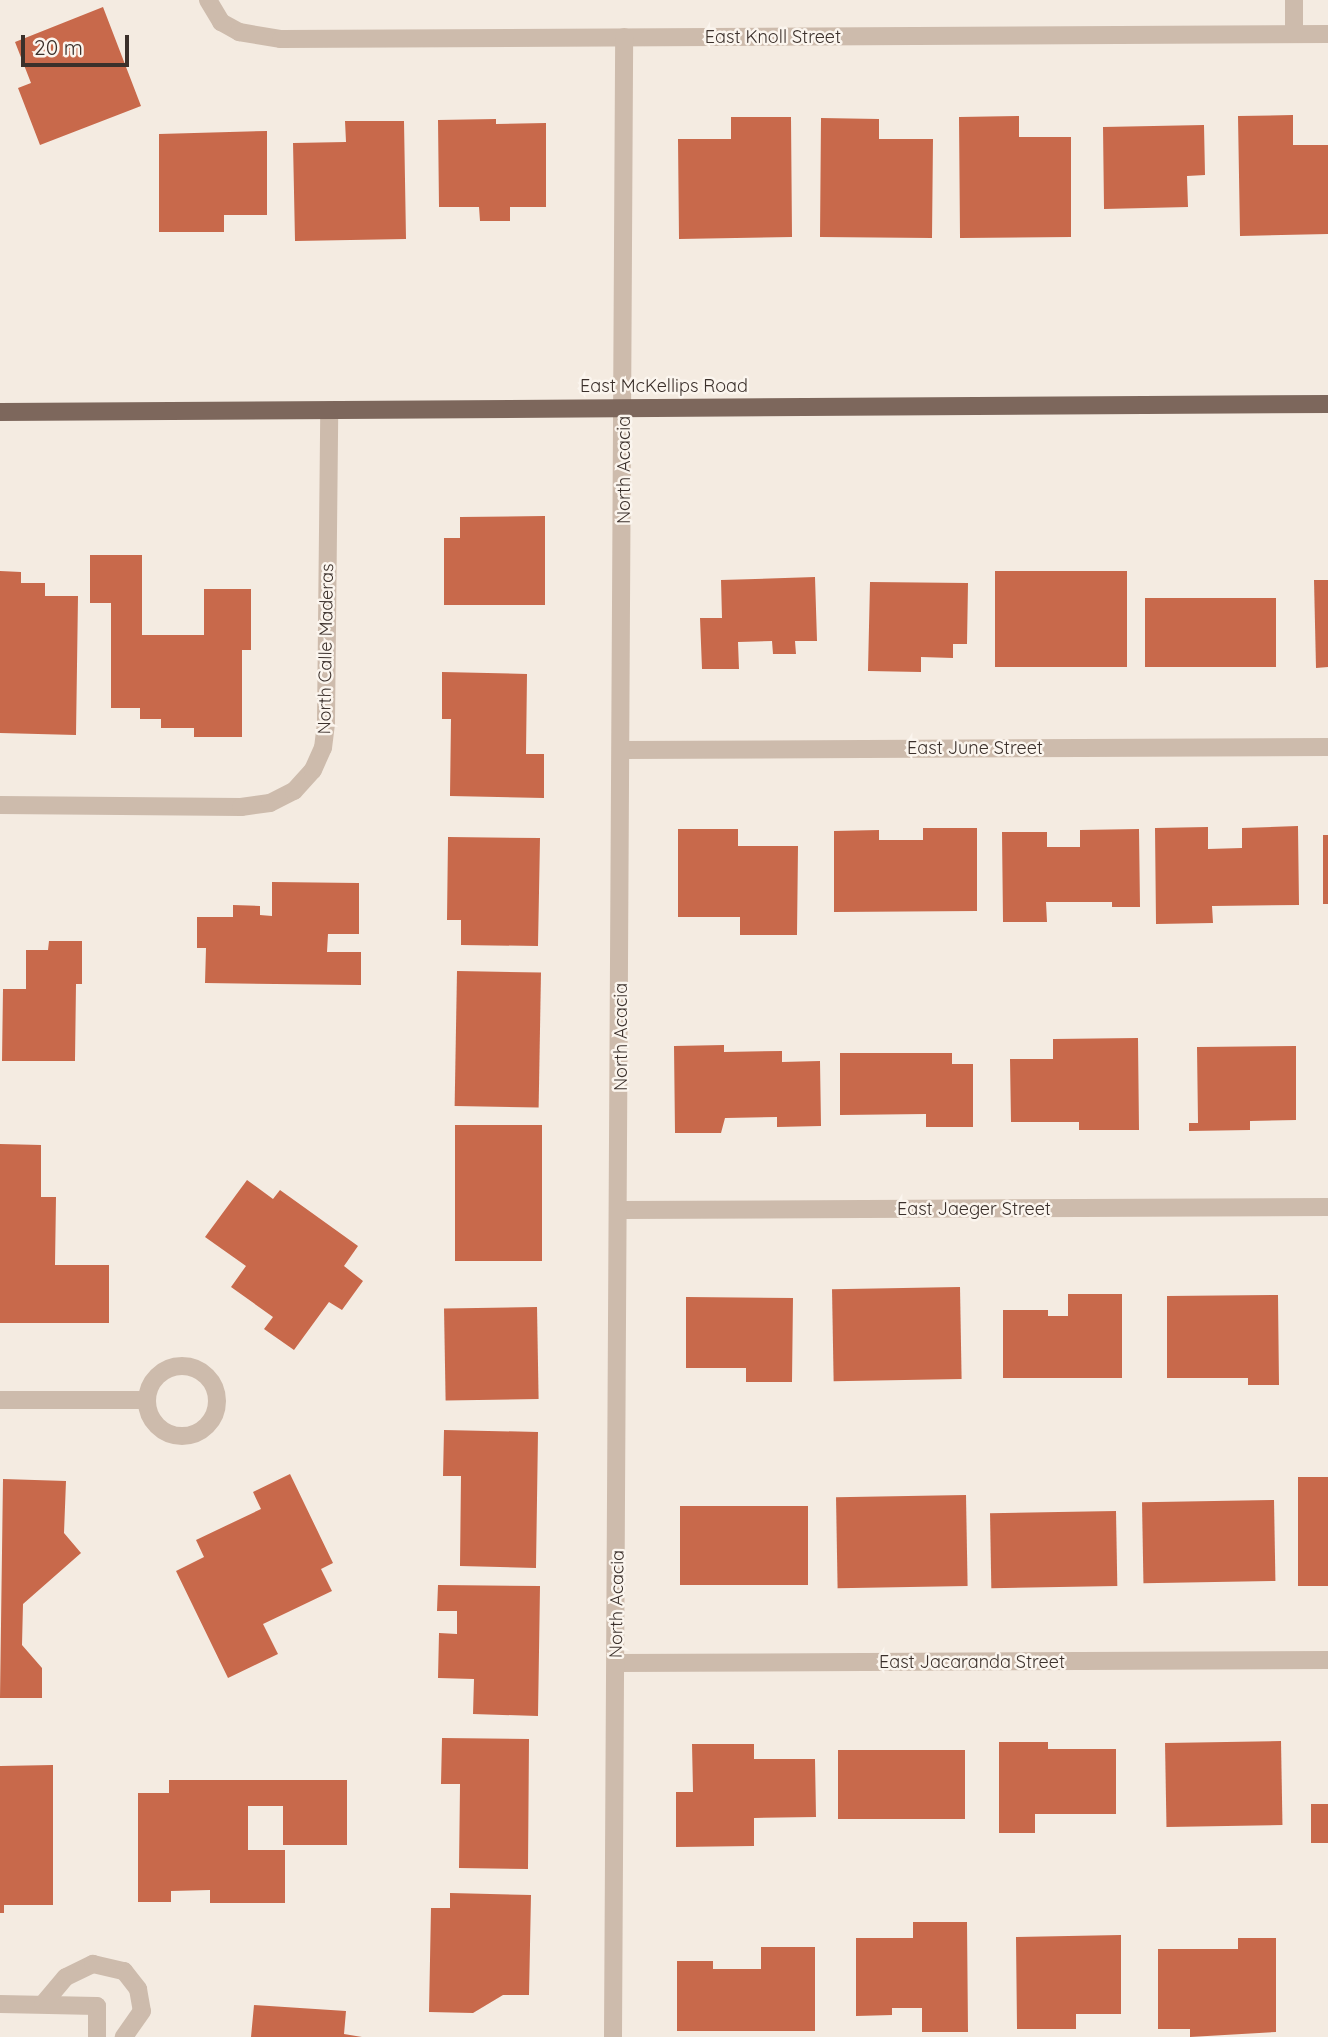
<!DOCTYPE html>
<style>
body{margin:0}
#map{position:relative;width:1328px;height:2037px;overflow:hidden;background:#f4ebe1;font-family:Quicksand,sans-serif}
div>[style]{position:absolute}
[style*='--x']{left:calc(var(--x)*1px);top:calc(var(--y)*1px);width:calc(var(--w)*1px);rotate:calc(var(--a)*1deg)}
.building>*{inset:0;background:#c8694b;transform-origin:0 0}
.minor>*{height:18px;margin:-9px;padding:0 9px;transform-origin:9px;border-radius:9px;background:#cdbbac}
.minor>.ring{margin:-9px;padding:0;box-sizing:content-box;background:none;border:18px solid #cdbbac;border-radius:50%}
.primary>*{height:18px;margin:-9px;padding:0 9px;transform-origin:9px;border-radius:9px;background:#7d675c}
span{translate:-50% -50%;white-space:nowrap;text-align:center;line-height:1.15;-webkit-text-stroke:5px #fbf5ee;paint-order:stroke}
.street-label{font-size:18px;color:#3b302b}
.scale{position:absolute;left:21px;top:35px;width:108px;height:32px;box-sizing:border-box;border:4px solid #3b302b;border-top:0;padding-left:9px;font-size:21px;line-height:24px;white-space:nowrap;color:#3b302b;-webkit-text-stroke:5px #fbf5ee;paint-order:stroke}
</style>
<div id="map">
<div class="building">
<i style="clip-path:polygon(103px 7px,141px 106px,40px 145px,18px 88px,31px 83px,15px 42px)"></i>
<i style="clip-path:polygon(1293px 115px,1293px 145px,1328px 145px,1328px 234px,1240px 236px,1238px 116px)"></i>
<i style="clip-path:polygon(1019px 116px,1019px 137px,1071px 137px,1071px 237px,960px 238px,959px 117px)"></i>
<i style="clip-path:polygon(731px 117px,791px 117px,792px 237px,679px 239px,678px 139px,731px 139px)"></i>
<i style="clip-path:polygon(821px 118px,879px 119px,879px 139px,933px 139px,932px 238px,820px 237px)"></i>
<i style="clip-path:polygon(496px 119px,496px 124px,546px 123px,546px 207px,510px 207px,510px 221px,480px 221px,479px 207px,439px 207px,438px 120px)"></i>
<i style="clip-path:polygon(345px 121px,404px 121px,406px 239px,295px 241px,293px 143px,346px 142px)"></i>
<i style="clip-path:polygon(1204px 125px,1205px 175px,1187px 176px,1188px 207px,1104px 209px,1103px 127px)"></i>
<i style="clip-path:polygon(267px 131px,267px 215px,224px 215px,224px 232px,159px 232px,159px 134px)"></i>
<i style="clip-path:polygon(545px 516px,545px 605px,444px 605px,444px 538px,460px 538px,460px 517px)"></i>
<i style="clip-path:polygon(90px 555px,142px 555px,142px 635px,204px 635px,204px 589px,251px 589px,251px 650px,242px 650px,242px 737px,194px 737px,194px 728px,161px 728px,161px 719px,140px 719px,140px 708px,111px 708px,111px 603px,90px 603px)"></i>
<i style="clip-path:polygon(0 571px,21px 572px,21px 583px,45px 583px,45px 596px,78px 596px,76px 735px,0 733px)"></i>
<i style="left:1127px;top:571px;width:96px;height:132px;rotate:90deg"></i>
<i style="clip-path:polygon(815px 577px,817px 641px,795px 641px,796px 654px,773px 654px,772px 641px,738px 642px,739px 669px,702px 669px,700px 618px,722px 618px,721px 580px)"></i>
<i style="clip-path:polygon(1314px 580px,1328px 580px,1328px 667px,1316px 668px)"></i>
<i style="clip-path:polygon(870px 582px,968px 583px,967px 644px,953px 644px,953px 658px,921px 657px,921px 672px,868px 671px)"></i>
<i style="left:1276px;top:598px;width:69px;height:131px;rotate:90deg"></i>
<i style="clip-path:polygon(442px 672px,527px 674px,526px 754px,544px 754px,544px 798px,450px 796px,451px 719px,442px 719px)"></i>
<i style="clip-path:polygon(1298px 826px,1299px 905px,1212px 906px,1213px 923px,1156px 924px,1155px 828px,1208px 827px,1208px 849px,1242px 848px,1242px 828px)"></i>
<i style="clip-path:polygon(923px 828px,977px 828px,977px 911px,834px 912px,834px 831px,879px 830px,879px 840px,923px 840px)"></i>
<i style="clip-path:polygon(678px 829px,738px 829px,738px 846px,798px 846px,797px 935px,740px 935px,740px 917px,678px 917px)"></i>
<i style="clip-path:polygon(1139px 829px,1140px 907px,1112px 907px,1112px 902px,1046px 902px,1047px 922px,1003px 922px,1002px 832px,1047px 832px,1047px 847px,1080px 847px,1080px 830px)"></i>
<i style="left:1323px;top:835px;width:5px;height:69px"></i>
<i style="clip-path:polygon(448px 837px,540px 838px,538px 946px,461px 945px,461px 920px,447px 920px)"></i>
<i style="clip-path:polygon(272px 882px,359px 883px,359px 934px,328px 934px,327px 952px,361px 952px,361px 985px,205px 983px,206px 948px,197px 948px,197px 917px,233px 917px,233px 905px,260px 906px,260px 915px,272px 916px)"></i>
<i style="clip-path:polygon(49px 941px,82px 941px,82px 984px,76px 984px,75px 1061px,2px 1061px,3px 989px,26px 989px,26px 950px,48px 950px)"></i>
<i style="left:457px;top:971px;width:84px;height:135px;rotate:1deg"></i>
<i style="clip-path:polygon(1138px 1038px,1139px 1130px,1079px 1130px,1079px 1122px,1011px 1122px,1010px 1059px,1053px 1059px,1053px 1039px)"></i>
<i style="clip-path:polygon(724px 1045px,724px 1052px,782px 1051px,782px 1062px,820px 1061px,821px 1126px,777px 1127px,777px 1117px,725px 1118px,721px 1133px,675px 1133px,674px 1046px)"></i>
<i style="clip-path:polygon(1296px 1046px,1296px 1120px,1250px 1121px,1250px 1130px,1189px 1131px,1189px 1123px,1198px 1123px,1197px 1047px)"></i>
<i style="clip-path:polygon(840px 1053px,952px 1053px,952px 1064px,973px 1064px,973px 1127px,926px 1127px,926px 1114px,840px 1115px)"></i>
<i style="left:455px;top:1125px;width:87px;height:136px"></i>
<i style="clip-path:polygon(0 1144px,41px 1145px,41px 1197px,56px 1197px,55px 1265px,109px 1265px,109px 1323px,0 1323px)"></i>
<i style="clip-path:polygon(247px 1180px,273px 1199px,280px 1190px,358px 1246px,344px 1266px,363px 1281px,342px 1310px,329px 1302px,294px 1350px,264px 1329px,273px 1317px,231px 1287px,246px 1266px,205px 1237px)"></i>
<i style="left:960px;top:1287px;width:92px;height:128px;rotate:89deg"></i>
<i style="clip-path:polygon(1068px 1294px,1122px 1294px,1122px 1378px,1003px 1378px,1003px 1310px,1048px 1310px,1048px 1316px,1068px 1316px)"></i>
<i style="clip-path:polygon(1278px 1295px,1279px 1385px,1248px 1385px,1248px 1378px,1167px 1378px,1167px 1296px)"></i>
<i style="clip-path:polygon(686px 1297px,793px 1298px,792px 1382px,746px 1382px,746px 1368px,686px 1368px)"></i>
<i style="left:537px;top:1307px;width:92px;height:93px;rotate:89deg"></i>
<i style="clip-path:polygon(444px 1430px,538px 1432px,536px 1568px,460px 1566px,461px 1476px,443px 1476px)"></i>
<i style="clip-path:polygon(290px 1474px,333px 1563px,321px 1569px,332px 1591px,263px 1624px,278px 1654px,228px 1678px,176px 1571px,204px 1557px,196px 1540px,261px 1509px,253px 1492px)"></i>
<i style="left:1298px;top:1477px;width:30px;height:109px"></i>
<i style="clip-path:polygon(3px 1479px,66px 1481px,64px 1533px,81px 1553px,23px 1604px,22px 1645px,42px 1668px,42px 1698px,0 1698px)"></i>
<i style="left:966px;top:1495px;width:91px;height:130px;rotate:89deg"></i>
<i style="left:1274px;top:1500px;width:81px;height:132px;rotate:89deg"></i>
<i style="left:680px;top:1506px;width:128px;height:79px"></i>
<i style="left:1116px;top:1511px;width:75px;height:126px;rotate:89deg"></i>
<i style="clip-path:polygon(438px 1585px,540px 1586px,538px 1716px,473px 1714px,474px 1679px,438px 1678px,439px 1633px,457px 1634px,457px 1611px,437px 1611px)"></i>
<i style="clip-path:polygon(442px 1738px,529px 1739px,528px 1869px,459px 1868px,460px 1784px,441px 1784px)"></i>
<i style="left:1281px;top:1741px;width:84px;height:116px;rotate:89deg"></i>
<i style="clip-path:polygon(999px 1742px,1048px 1742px,1048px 1749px,1116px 1749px,1116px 1814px,1035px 1814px,1035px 1833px,999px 1833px)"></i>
<i style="clip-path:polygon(692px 1744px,754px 1744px,754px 1759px,815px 1759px,816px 1817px,754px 1818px,754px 1846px,676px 1847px,676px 1792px,693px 1792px)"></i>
<i style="left:838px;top:1750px;width:127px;height:69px"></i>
<i style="clip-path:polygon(53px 1765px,53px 1905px,4px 1905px,4px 1913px,0 1913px,0 1766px)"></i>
<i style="clip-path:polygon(169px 1780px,347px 1780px,347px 1845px,283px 1845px,283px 1806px,248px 1806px,248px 1850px,285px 1850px,285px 1903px,210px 1903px,210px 1890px,171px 1891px,171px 1902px,138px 1902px,138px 1793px,169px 1793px)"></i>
<i style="left:1311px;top:1804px;width:17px;height:39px"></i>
<i style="clip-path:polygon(450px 1893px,531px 1895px,529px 1995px,503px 1995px,473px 2013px,429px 2012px,431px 1908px,450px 1908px)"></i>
<i style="clip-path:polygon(913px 1922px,967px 1922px,968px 2032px,922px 2032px,922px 2008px,892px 2008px,892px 2015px,856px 2016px,856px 1938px,913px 1938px)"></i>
<i style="clip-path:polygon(1121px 1935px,1121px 2014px,1076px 2014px,1076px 2029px,1017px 2029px,1016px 1937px)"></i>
<i style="clip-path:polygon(1238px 1938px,1276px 1938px,1276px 2032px,1190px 2037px,1190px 2029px,1158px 2029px,1158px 1949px,1238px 1949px)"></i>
<i style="clip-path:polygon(761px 1947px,815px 1947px,815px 2031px,677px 2031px,677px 1961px,713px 1961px,713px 1969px,761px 1969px)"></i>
<i style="clip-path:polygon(254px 2005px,346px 2011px,344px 2034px,362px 2037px,251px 2037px)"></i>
</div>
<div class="minor">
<i style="--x:208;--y:0;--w:26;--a:59"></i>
<i style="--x:221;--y:22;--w:21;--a:29"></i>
<i style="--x:239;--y:32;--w:43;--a:9.5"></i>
<i style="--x:281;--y:39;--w:1047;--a:-0.27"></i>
<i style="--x:1294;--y:34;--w:34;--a:-90"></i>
<i style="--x:622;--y:750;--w:706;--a:-0.24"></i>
<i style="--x:0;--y:805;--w:241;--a:0.5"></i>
<i style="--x:241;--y:807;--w:29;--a:-8"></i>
<i style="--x:270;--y:803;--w:27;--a:-27"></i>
<i style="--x:294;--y:791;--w:28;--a:-48"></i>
<i style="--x:313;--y:770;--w:24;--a:-66"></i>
<i style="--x:323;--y:748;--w:26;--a:-83"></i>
<i style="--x:326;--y:722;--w:312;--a:-89.4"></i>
<i style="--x:620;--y:1210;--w:708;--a:-0.24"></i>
<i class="ring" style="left:147px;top:1366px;width:52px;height:52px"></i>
<i style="--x:0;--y:1400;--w:147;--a:0"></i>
<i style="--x:616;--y:1663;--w:712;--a:-0.24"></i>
<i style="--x:0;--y:2004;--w:97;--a:1.2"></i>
<i style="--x:97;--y:2006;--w:31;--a:90"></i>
<i style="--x:43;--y:2004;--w:35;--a:-50"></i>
<i style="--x:66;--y:1977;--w:30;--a:-26"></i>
<i style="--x:93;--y:1964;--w:32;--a:13"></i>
<i style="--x:124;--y:1971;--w:23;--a:52"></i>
<i style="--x:138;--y:1989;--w:22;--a:80"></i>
<i style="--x:142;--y:2011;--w:32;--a:125"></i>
<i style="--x:613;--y:2037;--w:2000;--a:-89.68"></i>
</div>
<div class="primary">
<i style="--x:0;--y:412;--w:1328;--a:-0.35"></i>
</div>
<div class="street-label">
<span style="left:773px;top:37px">East Knoll Street</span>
<span style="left:664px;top:386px">East McKellips Road</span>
<span style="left:624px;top:470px;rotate:-90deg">North Acacia</span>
<span style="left:326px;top:649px;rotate:-89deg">North Calle Maderas</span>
<span style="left:975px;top:748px">East June Street</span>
<span style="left:621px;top:1037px;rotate:-90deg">North Acacia</span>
<span style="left:974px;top:1209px">East Jaeger Street</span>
<span style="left:617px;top:1604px;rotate:-89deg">North Acacia</span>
<span style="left:972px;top:1662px">East Jacaranda Street</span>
</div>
<div class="scale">20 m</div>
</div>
